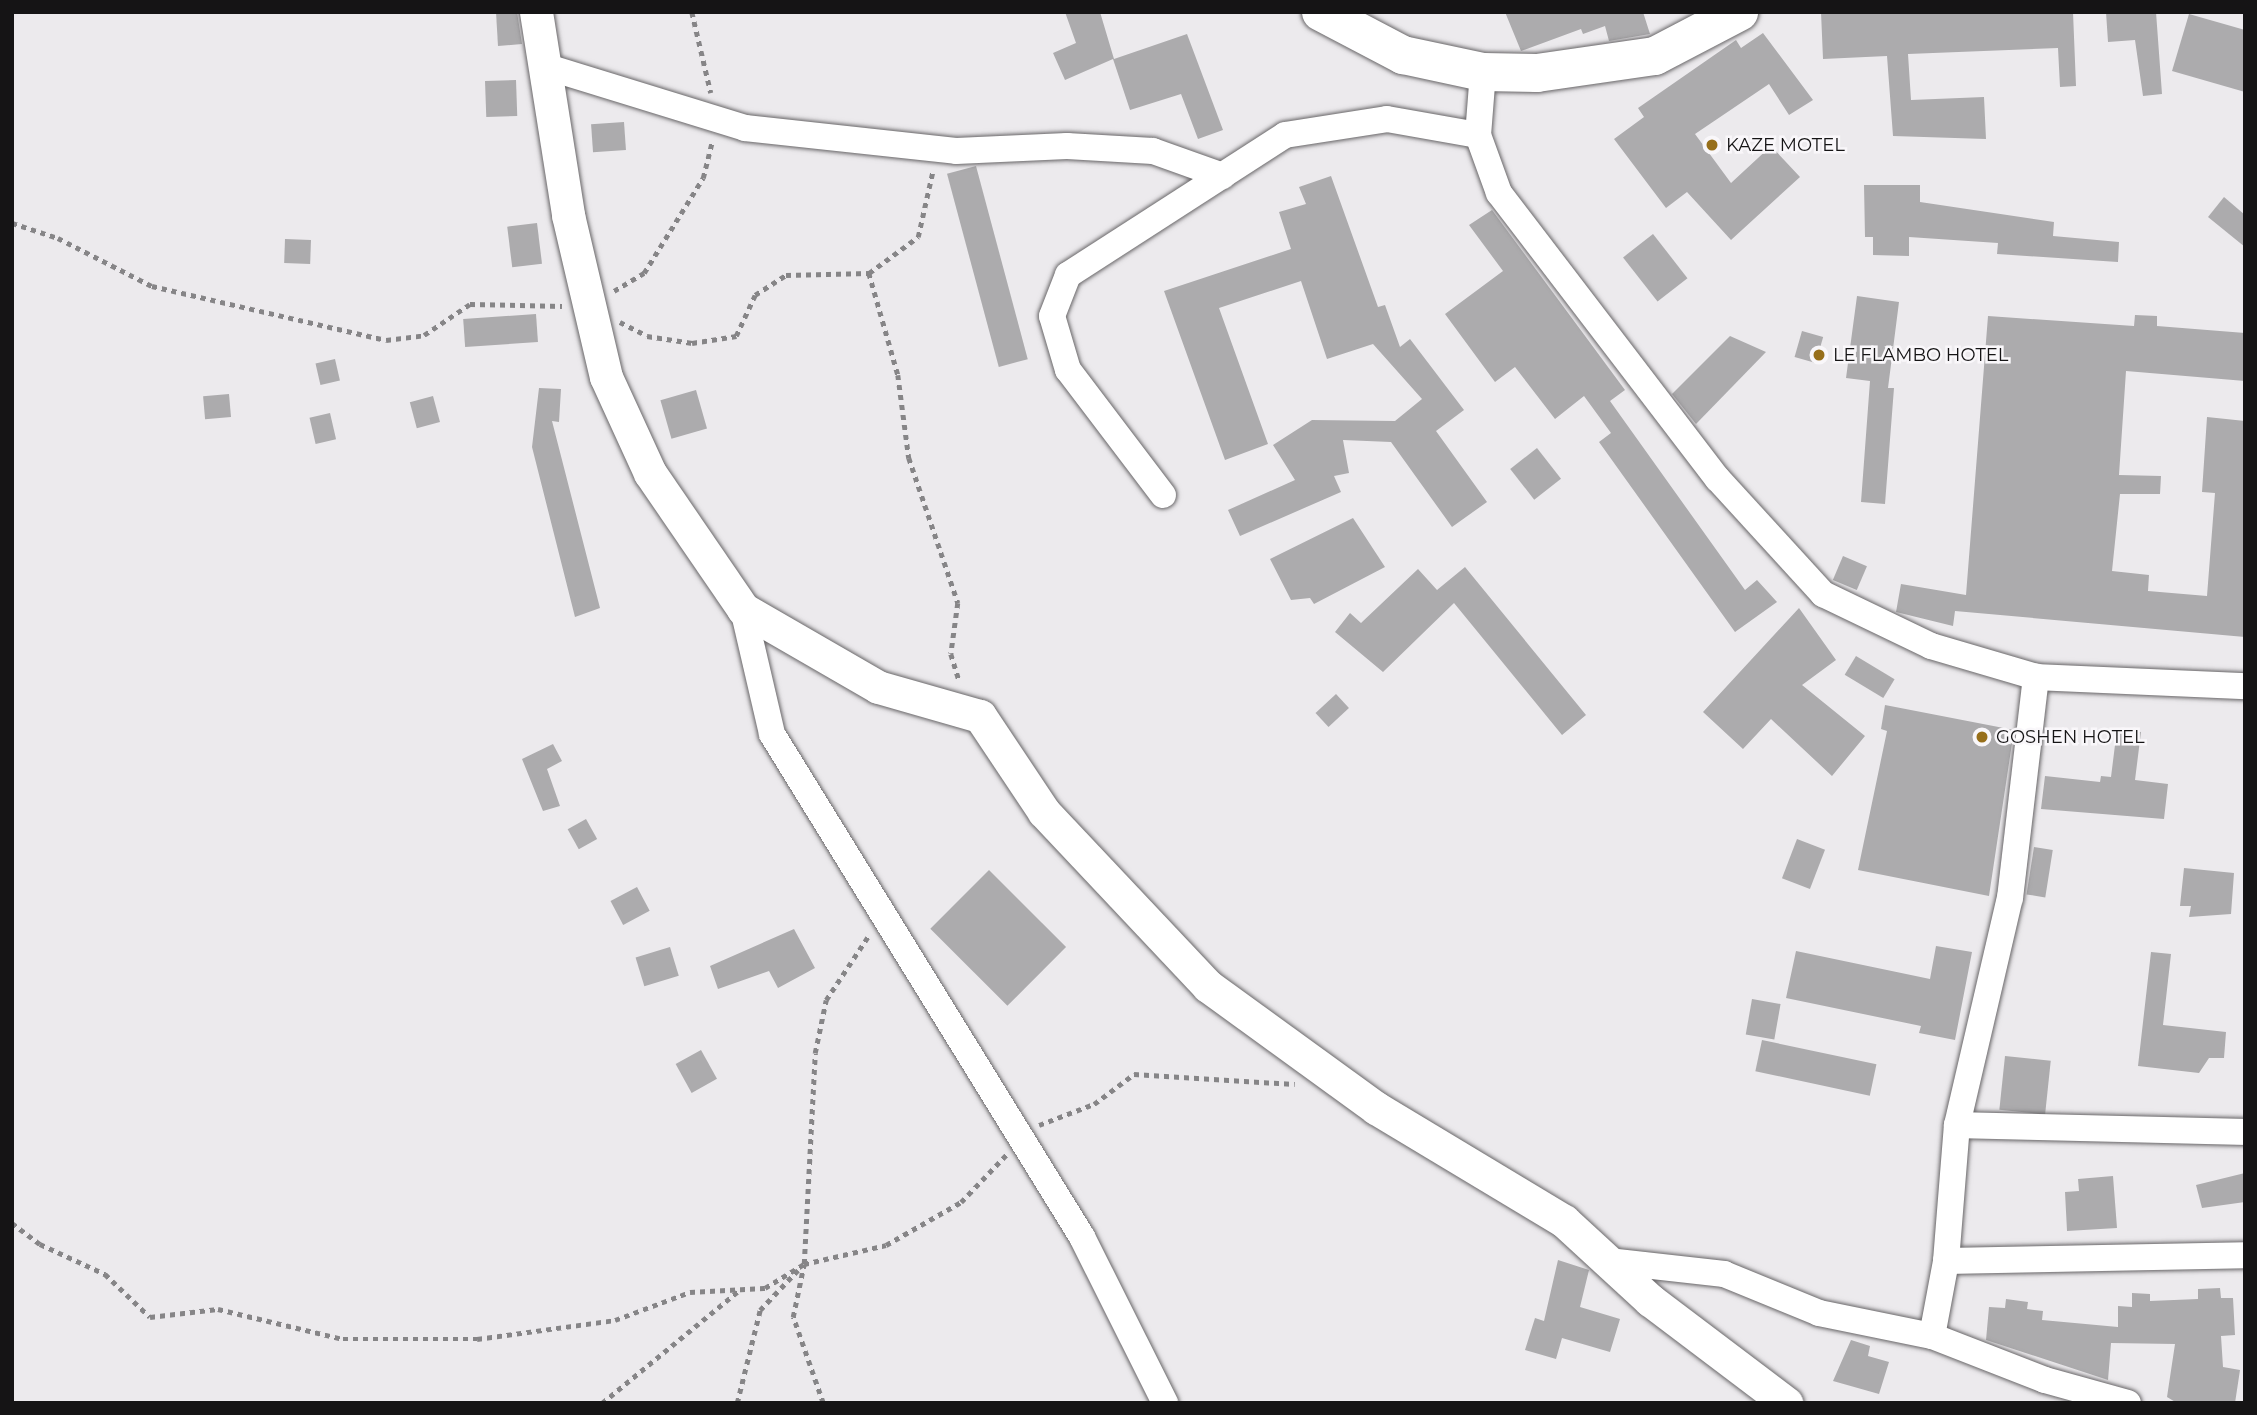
<!DOCTYPE html>
<style>
body{margin:0}
#map{position:relative;width:2257px;height:1415px;overflow:hidden;background:#eceaed;font-family:Montserrat,sans-serif}
div>[style]{position:absolute}
[style*='--x']{left:calc(var(--x)*1px);top:calc(var(--y)*1px);width:calc(var(--w)*1px);rotate:calc(var(--a)*1deg)}
.building>*{inset:0;background:#acabad;transform-origin:0 0}
.path>*{height:4.5px;margin-top:-2.25px;transform-origin:0;background:repeating-linear-gradient(90deg,#868587 0 5px,transparent 0 10px)}
.roads{filter:drop-shadow(0 0 2px #686668) drop-shadow(0 0 2px #686668)}
.minor>*{height:26px;margin:-13px;padding:0 13px;transform-origin:13px;border-radius:13px;background:#fff}
.tertiary>*{height:33px;margin:-16.5px;padding:0 16.5px;transform-origin:16.5px;border-radius:16.5px;background:#fff}
.secondary>*{height:38px;margin:-19px;padding:0 19px;transform-origin:19px;border-radius:19px;background:#fff}
.dots>*{width:19px;height:19px;translate:-50% -50%;box-sizing:border-box;border:4px solid #f9f7fa;border-radius:50%}
span{translate:-50% -50%;white-space:nowrap;text-align:center;line-height:1.15;-webkit-text-stroke:5px #f9f7fa;paint-order:stroke}
.poi-label{font-size:18px;color:#151415}
.left{translate:0 -50%;text-align:left}
.frame{position:absolute;inset:0;border:14px solid #151415;pointer-events:none}
</style>
<div id="map">
<div class="building">
<i style="clip-path:polygon(496px 12px,517px 12px,522px 44px,498px 46px)"></i>
<i style="clip-path:polygon(1065px 12px,1100px 12px,1114px 59px,1187px 34px,1223px 130px,1198px 139px,1181px 94px,1130px 110px,1113px 59px,1065px 80px,1053px 53px,1076px 43px)"></i>
<i style="clip-path:polygon(1505px 12px,1643px 12px,1650px 34px,1609px 41px,1605px 26px,1583px 34px,1581px 29px,1521px 51px)"></i>
<i style="clip-path:polygon(1821px 12px,2073px 12px,2076px 86px,2060px 87px,2058px 48px,1908px 54px,1911px 100px,1984px 97px,1986px 139px,1893px 136px,1887px 56px,1823px 59px)"></i>
<i style="clip-path:polygon(2106px 12px,2156px 12px,2162px 94px,2143px 96px,2135px 40px,2108px 42px)"></i>
<i style="clip-path:polygon(2189px 14px,2245px 30px,2245px 92px,2172px 71px)"></i>
<i style="clip-path:polygon(1763px 33px,1813px 100px,1789px 115px,1769px 84px,1695px 134px,1731px 183px,1771px 146px,1800px 177px,1731px 240px,1687px 192px,1666px 208px,1614px 139px,1644px 117px,1638px 108px,1736px 40px,1741px 48px)"></i>
<i style="left:516px;top:80px;width:36px;height:31px;rotate:88deg"></i>
<i style="left:624px;top:122px;width:28px;height:33px;rotate:86deg"></i>
<i style="left:976px;top:166px;width:200px;height:30px;rotate:75deg"></i>
<i style="clip-path:polygon(1331px 176px,1378px 307px,1385px 305px,1400px 347px,1410px 339px,1464px 410px,1436px 431px,1487px 502px,1452px 527px,1391px 442px,1343px 440px,1349px 473px,1334px 476px,1341px 492px,1240px 536px,1228px 510px,1295px 480px,1273px 445px,1312px 420px,1395px 421px,1422px 399px,1373px 344px,1327px 359px,1301px 281px,1219px 308px,1268px 444px,1225px 460px,1164px 291px,1291px 249px,1279px 212px,1306px 204px,1299px 187px)"></i>
<i style="clip-path:polygon(1864px 185px,1920px 185px,1920px 202px,2054px 222px,2053px 236px,2119px 242px,2118px 262px,1997px 254px,1998px 243px,1909px 237px,1909px 256px,1873px 255px,1873px 237px,1865px 237px)"></i>
<i style="clip-path:polygon(2224px 197px,2245px 215px,2245px 247px,2208px 217px)"></i>
<i style="clip-path:polygon(1492px 210px,1625px 390px,1610px 401px,1745px 590px,1757px 580px,1777px 602px,1735px 632px,1599px 442px,1611px 433px,1584px 396px,1555px 419px,1515px 367px,1495px 382px,1445px 314px,1503px 271px,1469px 225px)"></i>
<i style="left:537px;top:223px;width:41px;height:30px;rotate:83deg"></i>
<i style="left:1653px;top:234px;width:56px;height:38px;rotate:52deg"></i>
<i style="left:285px;top:239px;width:26px;height:24px;rotate:2deg"></i>
<i style="clip-path:polygon(1857px 296px,1899px 302px,1888px 388px,1894px 388px,1885px 504px,1861px 502px,1870px 381px,1846px 378px)"></i>
<i style="left:536px;top:314px;width:28px;height:73px;rotate:86deg"></i>
<i style="clip-path:polygon(2135px 315px,2157px 316px,2157px 326px,2245px 333px,2245px 381px,2126px 371px,2119px 475px,2161px 476px,2160px 494px,2120px 494px,2112px 571px,2149px 575px,2148px 591px,2207px 596px,2215px 493px,2202px 492px,2207px 417px,2245px 421px,2245px 637px,1955px 611px,1953px 626px,1896px 612px,1901px 584px,1966px 595px,1988px 316px,2134px 326px)"></i>
<i style="left:1802px;top:331px;width:22px;height:27px;rotate:16deg"></i>
<i style="clip-path:polygon(1730px 336px,1766px 352px,1696px 424px,1672px 394px)"></i>
<i style="left:335px;top:359px;width:22px;height:20px;rotate:77deg"></i>
<i style="clip-path:polygon(539px 388px,561px 389px,559px 422px,552px 421px,600px 608px,575px 617px,532px 447px)"></i>
<i style="left:696px;top:390px;width:40px;height:37px;rotate:74deg"></i>
<i style="left:229px;top:394px;width:23px;height:26px;rotate:85deg"></i>
<i style="left:433px;top:396px;width:27px;height:24px;rotate:75deg"></i>
<i style="left:330px;top:413px;width:27px;height:21px;rotate:77deg"></i>
<i style="left:1537px;top:448px;width:39px;height:34px;rotate:52deg"></i>
<i style="clip-path:polygon(1353px 518px,1385px 567px,1314px 604px,1310px 598px,1291px 600px,1270px 559px)"></i>
<i style="left:1843px;top:556px;width:26px;height:26px;rotate:23deg"></i>
<i style="clip-path:polygon(1465px 567px,1586px 715px,1562px 735px,1454px 603px,1383px 672px,1335px 632px,1350px 613px,1361px 623px,1418px 569px,1437px 590px)"></i>
<i style="clip-path:polygon(1799px 608px,1836px 660px,1802px 685px,1865px 736px,1832px 776px,1771px 719px,1743px 749px,1703px 712px)"></i>
<i style="left:1856px;top:656px;width:45px;height:22px;rotate:31deg"></i>
<i style="left:1336px;top:694px;width:19px;height:28px;rotate:47deg"></i>
<i style="clip-path:polygon(1885px 705px,2014px 730px,1989px 896px,1858px 870px,1887px 731px,1881px 729px)"></i>
<i style="clip-path:polygon(2117px 729px,2141px 732px,2135px 780px,2168px 784px,2164px 819px,2041px 809px,2045px 776px,2100px 782px,2101px 776px,2111px 777px)"></i>
<i style="clip-path:polygon(553px 744px,562px 761px,547px 769px,560px 806px,543px 811px,522px 759px)"></i>
<i style="left:586px;top:819px;width:23px;height:21px;rotate:61deg"></i>
<i style="left:1797px;top:839px;width:30px;height:42px;rotate:21deg"></i>
<i style="left:2034px;top:847px;width:19px;height:48px;rotate:9deg"></i>
<i style="clip-path:polygon(2184px 868px,2234px 873px,2231px 914px,2189px 917px,2191px 906px,2180px 906px)"></i>
<i style="left:989px;top:870px;width:109px;height:83px;rotate:45deg"></i>
<i style="left:637px;top:887px;width:27px;height:30px;rotate:62deg"></i>
<i style="clip-path:polygon(794px 929px,815px 968px,778px 988px,769px 971px,718px 989px,710px 966px)"></i>
<i style="clip-path:polygon(1936px 946px,1972px 952px,1955px 1040px,1919px 1033px,1921px 1026px,1786px 998px,1796px 951px,1930px 979px)"></i>
<i style="left:670px;top:947px;width:30px;height:36px;rotate:73deg"></i>
<i style="clip-path:polygon(2151px 952px,2171px 954px,2163px 1025px,2226px 1032px,2224px 1058px,2209px 1058px,2199px 1073px,2138px 1066px)"></i>
<i style="left:1752px;top:999px;width:29px;height:36px;rotate:10deg"></i>
<i style="left:1762px;top:1040px;width:117px;height:32px;rotate:12deg"></i>
<i style="left:701px;top:1050px;width:33px;height:29px;rotate:61deg"></i>
<i style="left:2005px;top:1056px;width:46px;height:54px;rotate:6deg"></i>
<i style="clip-path:polygon(2245px 1173px,2245px 1202px,2202px 1208px,2196px 1185px)"></i>
<i style="clip-path:polygon(2113px 1176px,2117px 1228px,2067px 1231px,2065px 1192px,2079px 1191px,2078px 1179px)"></i>
<i style="clip-path:polygon(1558px 1260px,1589px 1270px,1580px 1307px,1620px 1319px,1610px 1352px,1562px 1338px,1556px 1359px,1525px 1350px,1535px 1318px,1544px 1321px)"></i>
<i style="clip-path:polygon(2220px 1288px,2221px 1298px,2233px 1298px,2235px 1335px,2221px 1336px,2223px 1367px,2240px 1370px,2235px 1403px,2177px 1403px,2167px 1397px,2175px 1344px,2111px 1343px,2108px 1380px,1986px 1340px,1989px 1307px,2005px 1308px,2006px 1299px,2028px 1302px,2027px 1309px,2043px 1311px,2042px 1320px,2118px 1327px,2118px 1306px,2132px 1307px,2132px 1293px,2150px 1294px,2150px 1301px,2198px 1299px,2198px 1289px)"></i>
<i style="clip-path:polygon(1851px 1340px,1870px 1346px,1868px 1356px,1889px 1362px,1879px 1394px,1833px 1381px)"></i>
</div>
<div class="path">
<i style="--x:692;--y:12;--w:83;--a:76.8"></i>
<i style="--x:12;--y:223;--w:48;--a:18.1"></i>
<i style="--x:58;--y:238;--w:106;--a:27.1"></i>
<i style="--x:152;--y:286;--w:240;--a:13"></i>
<i style="--x:386;--y:340;--w:38;--a:-7"></i>
<i style="--x:424;--y:335;--w:55;--a:-34"></i>
<i style="--x:470;--y:304;--w:92;--a:1.2"></i>
<i style="--x:869;--y:273;--w:106;--a:74.1"></i>
<i style="--x:898;--y:375;--w:84;--a:82.5"></i>
<i style="--x:909;--y:458;--w:153;--a:71.3"></i>
<i style="--x:958;--y:603;--w:51;--a:97.8"></i>
<i style="--x:951;--y:654;--w:28;--a:73"></i>
<i style="--x:614;--y:291;--w:35;--a:-31"></i>
<i style="--x:644;--y:273;--w:112;--a:-58.2"></i>
<i style="--x:703;--y:178;--w:37;--a:-76"></i>
<i style="--x:620;--y:322;--w:30;--a:27"></i>
<i style="--x:647;--y:336;--w:46;--a:8.8"></i>
<i style="--x:692;--y:343;--w:45;--a:-9"></i>
<i style="--x:736;--y:336;--w:45;--a:-65.1"></i>
<i style="--x:755;--y:295;--w:37;--a:-33"></i>
<i style="--x:786;--y:275;--w:83;--a:-1.4"></i>
<i style="--x:869;--y:273;--w:61;--a:-36.3"></i>
<i style="--x:918;--y:237;--w:69;--a:-77.4"></i>
<i style="--x:1039;--y:1125;--w:59;--a:-20.9"></i>
<i style="--x:1094;--y:1104;--w:50;--a:-36.9"></i>
<i style="--x:1134;--y:1074;--w:161;--a:3.6"></i>
<i style="--x:12;--y:1223;--w:35;--a:37"></i>
<i style="--x:40;--y:1244;--w:72;--a:24.8"></i>
<i style="--x:105;--y:1274;--w:62;--a:43.7"></i>
<i style="--x:150;--y:1317;--w:68;--a:-6.7"></i>
<i style="--x:218;--y:1309;--w:129;--a:13.5"></i>
<i style="--x:343;--y:1339;--w:134;--a:0"></i>
<i style="--x:477;--y:1339;--w:139;--a:-7.8"></i>
<i style="--x:615;--y:1320;--w:80;--a:-20.5"></i>
<i style="--x:690;--y:1292;--w:75;--a:-3.1"></i>
<i style="--x:765;--y:1288;--w:46;--a:-31.6"></i>
<i style="--x:804;--y:1264;--w:84;--a:-13"></i>
<i style="--x:886;--y:1245;--w:86;--a:-29.8"></i>
<i style="--x:961;--y:1202;--w:66;--a:-46.2"></i>
<i style="--x:602;--y:1403;--w:180;--a:-39.4"></i>
<i style="--x:737;--y:1403;--w:96;--a:-76.1"></i>
<i style="--x:760;--y:1310;--w:55;--a:-46.5"></i>
<i style="--x:823;--y:1403;--w:91;--a:-109.2"></i>
<i style="--x:793;--y:1317;--w:54;--a:-78.3"></i>
<i style="--x:804;--y:1264;--w:211;--a:-87"></i>
<i style="--x:815;--y:1053;--w:54;--a:-78.3"></i>
<i style="--x:826;--y:1000;--w:78;--a:-56.5"></i>
</div>
<div class="roads">
<div class="minor">
<i style="--x:544;--y:66;--w:210;--a:17.1"></i>
<i style="--x:745;--y:128;--w:212;--a:6.2"></i>
<i style="--x:956;--y:151;--w:111;--a:-2.6"></i>
<i style="--x:1067;--y:146;--w:86;--a:3.3"></i>
<i style="--x:1153;--y:151;--w:74;--a:19.7"></i>
<i style="--x:1483;--y:72;--w:63;--a:94.5"></i>
<i style="--x:1478;--y:135;--w:62;--a:70.1"></i>
<i style="--x:1499;--y:193;--w:360;--a:52.6"></i>
<i style="--x:1718;--y:479;--w:156;--a:47.6"></i>
<i style="--x:1823;--y:594;--w:120;--a:25.7"></i>
<i style="--x:1931;--y:646;--w:109;--a:16.4"></i>
<i style="--x:2036;--y:677;--w:209;--a:2.5"></i>
<i style="--x:1163;--y:495;--w:157;--a:-127.2"></i>
<i style="--x:1068;--y:370;--w:56;--a:-106.5"></i>
<i style="--x:1052;--y:316;--w:44;--a:-68.7"></i>
<i style="--x:1068;--y:275;--w:258;--a:-32.8"></i>
<i style="--x:1285;--y:135;--w:103;--a:-8.9"></i>
<i style="--x:1387;--y:119;--w:92;--a:10"></i>
<i style="--x:743;--y:609;--w:128;--a:76.9"></i>
<i style="--x:772;--y:734;--w:591;--a:58.35"></i>
<i style="--x:1082;--y:1237;--w:186;--a:63.4"></i>
<i style="--x:1957;--y:1125;--w:288;--a:1.4"></i>
<i style="--x:1608;--y:1261;--w:117;--a:6.4"></i>
<i style="--x:1724;--y:1274;--w:103;--a:22.3"></i>
<i style="--x:1819;--y:1313;--w:115;--a:11.5"></i>
<i style="--x:1932;--y:1336;--w:121;--a:21.3"></i>
<i style="--x:2045;--y:1380;--w:86;--a:15.5"></i>
<i style="--x:1946;--y:1261;--w:299;--a:-1.1"></i>
<i style="--x:1932;--y:1336;--w:76;--a:-79.4"></i>
<i style="--x:1946;--y:1261;--w:136;--a:-85.4"></i>
<i style="--x:1957;--y:1125;--w:233;--a:-76.9"></i>
<i style="--x:2010;--y:898;--w:223;--a:-83.3"></i>
</div>
<div class="tertiary">
<i style="--x:536;--y:12;--w:206;--a:81"></i>
<i style="--x:568;--y:215;--w:166;--a:76.8"></i>
<i style="--x:606;--y:377;--w:106;--a:65.4"></i>
<i style="--x:650;--y:473;--w:165;--a:55.6"></i>
<i style="--x:743;--y:609;--w:156;--a:30"></i>
<i style="--x:878;--y:687;--w:106;--a:15.9"></i>
<i style="--x:980;--y:716;--w:115;--a:56.3"></i>
<i style="--x:1044;--y:812;--w:239;--a:46.7"></i>
<i style="--x:1208;--y:986;--w:208;--a:36"></i>
<i style="--x:1376;--y:1108;--w:219;--a:31"></i>
<i style="--x:1564;--y:1221;--w:117;--a:42.6"></i>
<i style="--x:1650;--y:1300;--w:171;--a:37.1"></i>
</div>
<div class="secondary">
<i style="--x:1321;--y:12;--w:93;--a:27.7"></i>
<i style="--x:1403;--y:55;--w:82;--a:12"></i>
<i style="--x:1483;--y:72;--w:54;--a:1.1"></i>
<i style="--x:1537;--y:73;--w:119;--a:-8.2"></i>
<i style="--x:1655;--y:56;--w:95;--a:-27.6"></i>
</div>
</div>
<div class="dots">
<i style="left:1712px;top:145px;background:#976f1a"></i>
<i style="left:1819px;top:355px;background:#976f1a"></i>
<i style="left:1982px;top:737px;background:#976f1a"></i>
</div>
<div class="poi-label">
<span class="left" style="left:1726px;top:145px">KAZE MOTEL</span>
<span class="left" style="left:1833px;top:355px">LE FLAMBO HOTEL</span>
<span class="left" style="left:1996px;top:737px">GOSHEN HOTEL</span>
</div>
<div class="frame"></div>
</div>
